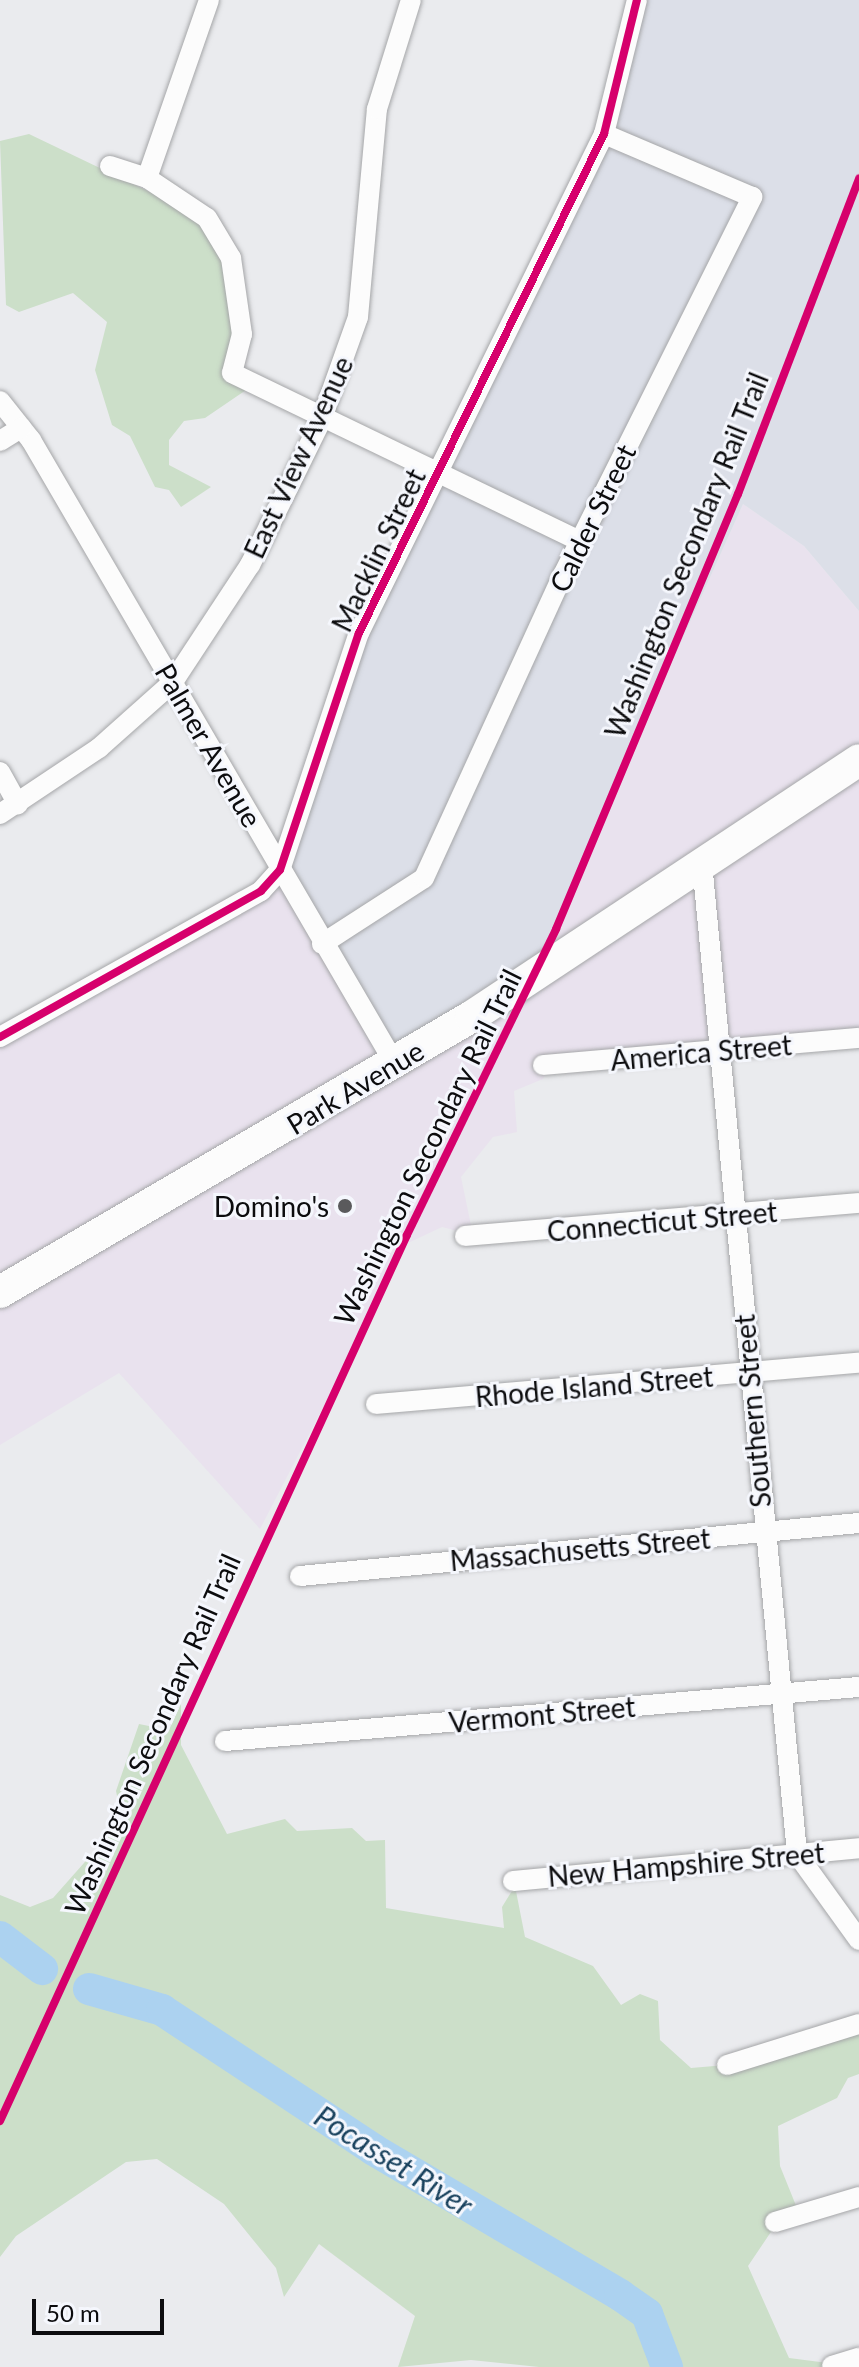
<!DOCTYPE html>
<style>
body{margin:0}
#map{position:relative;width:859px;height:2367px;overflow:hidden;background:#eaebee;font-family:Lato,sans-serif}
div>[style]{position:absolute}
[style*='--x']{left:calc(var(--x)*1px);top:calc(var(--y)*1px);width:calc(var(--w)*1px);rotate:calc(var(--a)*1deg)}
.commercial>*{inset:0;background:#e9e2ee}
.built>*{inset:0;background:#dcdfe8}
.green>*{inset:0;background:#ccdfc9}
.river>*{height:32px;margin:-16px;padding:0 16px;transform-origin:16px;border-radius:16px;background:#acd2f0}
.roads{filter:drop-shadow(0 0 2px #a5a6a8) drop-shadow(0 0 2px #a5a6a8)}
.minor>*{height:20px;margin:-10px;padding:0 10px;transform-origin:10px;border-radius:10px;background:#fcfcfc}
.primary>*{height:32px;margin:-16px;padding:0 16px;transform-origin:16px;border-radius:16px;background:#fcfcfc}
.cycleway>*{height:8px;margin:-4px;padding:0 4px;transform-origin:4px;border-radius:4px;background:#d6006c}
.dots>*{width:22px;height:22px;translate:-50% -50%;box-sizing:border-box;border:4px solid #f5f7fd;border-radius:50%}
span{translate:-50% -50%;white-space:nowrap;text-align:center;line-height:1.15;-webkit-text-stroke:6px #f5f7fd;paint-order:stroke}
.street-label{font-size:28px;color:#0c0c0e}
.poi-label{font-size:28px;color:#0c0c0e}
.right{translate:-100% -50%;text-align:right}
.water-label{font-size:30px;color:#18415d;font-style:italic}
.scale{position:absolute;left:32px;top:2299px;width:132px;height:36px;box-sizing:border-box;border:4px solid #0c0c0e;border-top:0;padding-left:10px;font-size:24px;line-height:28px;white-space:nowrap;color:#0c0c0e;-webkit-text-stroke:6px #f5f7fd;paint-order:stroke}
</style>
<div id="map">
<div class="commercial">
<i style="clip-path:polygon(743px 504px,804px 546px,859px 611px,859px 1040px,550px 1066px,543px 1079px,514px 1091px,517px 1132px,493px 1137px,461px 1177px,473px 1235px,442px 1227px,408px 1243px,260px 1529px,119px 1373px,0 1445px,0 1040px,279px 875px,532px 974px)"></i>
</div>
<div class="built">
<i style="clip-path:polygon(637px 0,859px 0,859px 611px,804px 546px,743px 504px,532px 974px,396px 1055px,347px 991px,285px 854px,356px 641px,602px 139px)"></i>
</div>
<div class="green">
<i style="clip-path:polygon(29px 134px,206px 219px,232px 260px,233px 373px,249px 388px,205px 418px,184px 421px,169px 440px,169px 465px,211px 487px,181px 507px,169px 490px,155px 487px,130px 436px,112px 425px,95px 370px,107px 322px,73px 293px,19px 312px,6px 305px,0 141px)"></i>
<i style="clip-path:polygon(181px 1704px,181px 1745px,227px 1834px,285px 1819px,297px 1831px,352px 1828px,366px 1841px,385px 1840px,386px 1908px,504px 1928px,502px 1907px,515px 1886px,525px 1937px,593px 1966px,621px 2005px,640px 1994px,658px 2001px,660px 2040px,691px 2068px,726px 2065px,859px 2026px,859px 2074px,848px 2078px,837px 2098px,778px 2126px,780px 2166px,799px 2213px,777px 2223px,748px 2266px,789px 2358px,859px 2367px,539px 2367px,471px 2360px,398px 2367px,415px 2316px,319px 2244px,284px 2297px,276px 2268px,224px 2204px,157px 2159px,126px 2162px,16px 2236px,0 2257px,0 1895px,30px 1907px,53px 1898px,122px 1820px,116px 1791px,139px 1724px,169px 1730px)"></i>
</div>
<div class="river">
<i style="--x:0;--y:1937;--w:53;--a:37.3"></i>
<i style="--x:89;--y:1989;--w:76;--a:16"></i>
<i style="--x:162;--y:2010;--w:254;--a:33.4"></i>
<i style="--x:374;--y:2150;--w:286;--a:30.5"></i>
<i style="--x:620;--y:2295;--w:33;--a:35"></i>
<i style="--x:647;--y:2314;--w:57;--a:69.3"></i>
</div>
<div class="roads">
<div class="minor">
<i style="--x:110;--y:166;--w:39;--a:18"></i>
<i style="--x:147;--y:178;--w:72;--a:33.7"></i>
<i style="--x:207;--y:218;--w:47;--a:59"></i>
<i style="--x:231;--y:258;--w:77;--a:81.8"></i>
<i style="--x:242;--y:334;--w:40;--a:104.4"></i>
<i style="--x:232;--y:373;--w:386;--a:25.8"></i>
<i style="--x:147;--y:178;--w:188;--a:-70.8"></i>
<i style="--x:0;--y:401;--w:50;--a:51.5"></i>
<i style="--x:31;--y:440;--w:722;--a:59.74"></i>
<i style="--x:0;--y:441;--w:25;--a:-32"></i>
<i style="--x:0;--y:772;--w:37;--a:61"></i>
<i style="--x:0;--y:814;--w:119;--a:-33.7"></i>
<i style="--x:99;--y:748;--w:99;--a:-41.7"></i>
<i style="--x:173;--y:682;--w:140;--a:-56.7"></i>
<i style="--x:250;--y:565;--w:161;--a:-63.8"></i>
<i style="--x:321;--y:421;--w:110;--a:-70.4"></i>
<i style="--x:358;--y:317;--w:209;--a:-84.8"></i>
<i style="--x:377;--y:109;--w:114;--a:-72.7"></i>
<i style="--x:702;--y:863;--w:996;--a:84.52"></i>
<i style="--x:797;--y:1854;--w:106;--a:54.2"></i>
<i style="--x:322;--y:944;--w:121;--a:-32.9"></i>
<i style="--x:424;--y:878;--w:333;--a:-65.4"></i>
<i style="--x:563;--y:575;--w:423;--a:-63.4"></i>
<i style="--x:752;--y:197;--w:161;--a:-156.9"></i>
<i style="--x:0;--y:1037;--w:299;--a:-29.2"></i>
<i style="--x:261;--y:891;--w:28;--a:-48"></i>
<i style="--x:280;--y:870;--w:250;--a:-71.6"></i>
<i style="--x:359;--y:633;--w:556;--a:-63.85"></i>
<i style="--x:604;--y:134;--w:138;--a:-76.2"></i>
<i style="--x:543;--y:1065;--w:317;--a:-4.9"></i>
<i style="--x:465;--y:1236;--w:395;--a:-4.8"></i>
<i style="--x:376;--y:1404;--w:485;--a:-4.9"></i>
<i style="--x:300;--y:1576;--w:562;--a:-5.42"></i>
<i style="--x:225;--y:1741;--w:636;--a:-4.87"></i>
<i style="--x:513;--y:1881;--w:348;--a:-5.4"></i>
<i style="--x:727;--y:2065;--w:138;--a:-17.3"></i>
<i style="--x:775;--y:2222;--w:88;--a:-16.6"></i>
<i style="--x:832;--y:2366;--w:28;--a:-17"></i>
</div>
<div class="primary">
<i style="--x:0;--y:1292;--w:545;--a:-30.28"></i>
<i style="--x:471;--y:1017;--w:465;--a:-33.5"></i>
</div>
</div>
<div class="cycleway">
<i style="--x:0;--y:1037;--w:299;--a:-29.2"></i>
<i style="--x:261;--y:891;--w:28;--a:-48"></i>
<i style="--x:280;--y:870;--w:250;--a:-71.6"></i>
<i style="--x:359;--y:633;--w:556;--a:-63.85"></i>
<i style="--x:604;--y:134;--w:138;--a:-76.2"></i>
<i style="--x:0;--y:2121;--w:975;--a:-65.33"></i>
<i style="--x:407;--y:1235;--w:340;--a:-64"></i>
<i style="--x:556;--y:929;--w:472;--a:-67.3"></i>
<i style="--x:738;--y:494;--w:338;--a:-69"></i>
</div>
<div class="dots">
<i style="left:345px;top:1206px;background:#5a5a5c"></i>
</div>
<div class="street-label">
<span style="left:298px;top:457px;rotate:-65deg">East View Avenue</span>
<span style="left:592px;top:518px;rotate:-64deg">Calder Street</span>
<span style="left:378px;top:550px;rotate:-64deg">Macklin Street</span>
<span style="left:686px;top:555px;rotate:-68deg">Washington Secondary Rail Trail</span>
<span style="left:209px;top:745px;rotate:60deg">Palmer Avenue</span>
<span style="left:701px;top:1052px;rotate:-5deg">America Street</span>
<span style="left:355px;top:1087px;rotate:-31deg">Park Avenue</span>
<span style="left:427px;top:1147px;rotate:-64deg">Washington Secondary Rail Trail</span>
<span style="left:662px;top:1221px;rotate:-5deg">Connecticut Street</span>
<span style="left:594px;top:1386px;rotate:-5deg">Rhode Island Street</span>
<span style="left:752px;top:1411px;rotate:-95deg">Southern Street</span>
<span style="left:580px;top:1549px;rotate:-5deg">Massachusetts Street</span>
<span style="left:542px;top:1714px;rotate:-5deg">Vermont Street</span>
<span style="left:152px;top:1734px;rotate:-66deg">Washington Secondary Rail Trail</span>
<span style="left:686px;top:1864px;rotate:-5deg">New Hampshire Street</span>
</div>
<div class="poi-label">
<span class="right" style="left:329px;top:1206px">Domino's</span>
</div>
<div class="water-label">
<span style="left:394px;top:2160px;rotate:32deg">Pocasset River</span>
</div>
<div class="scale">50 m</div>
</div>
